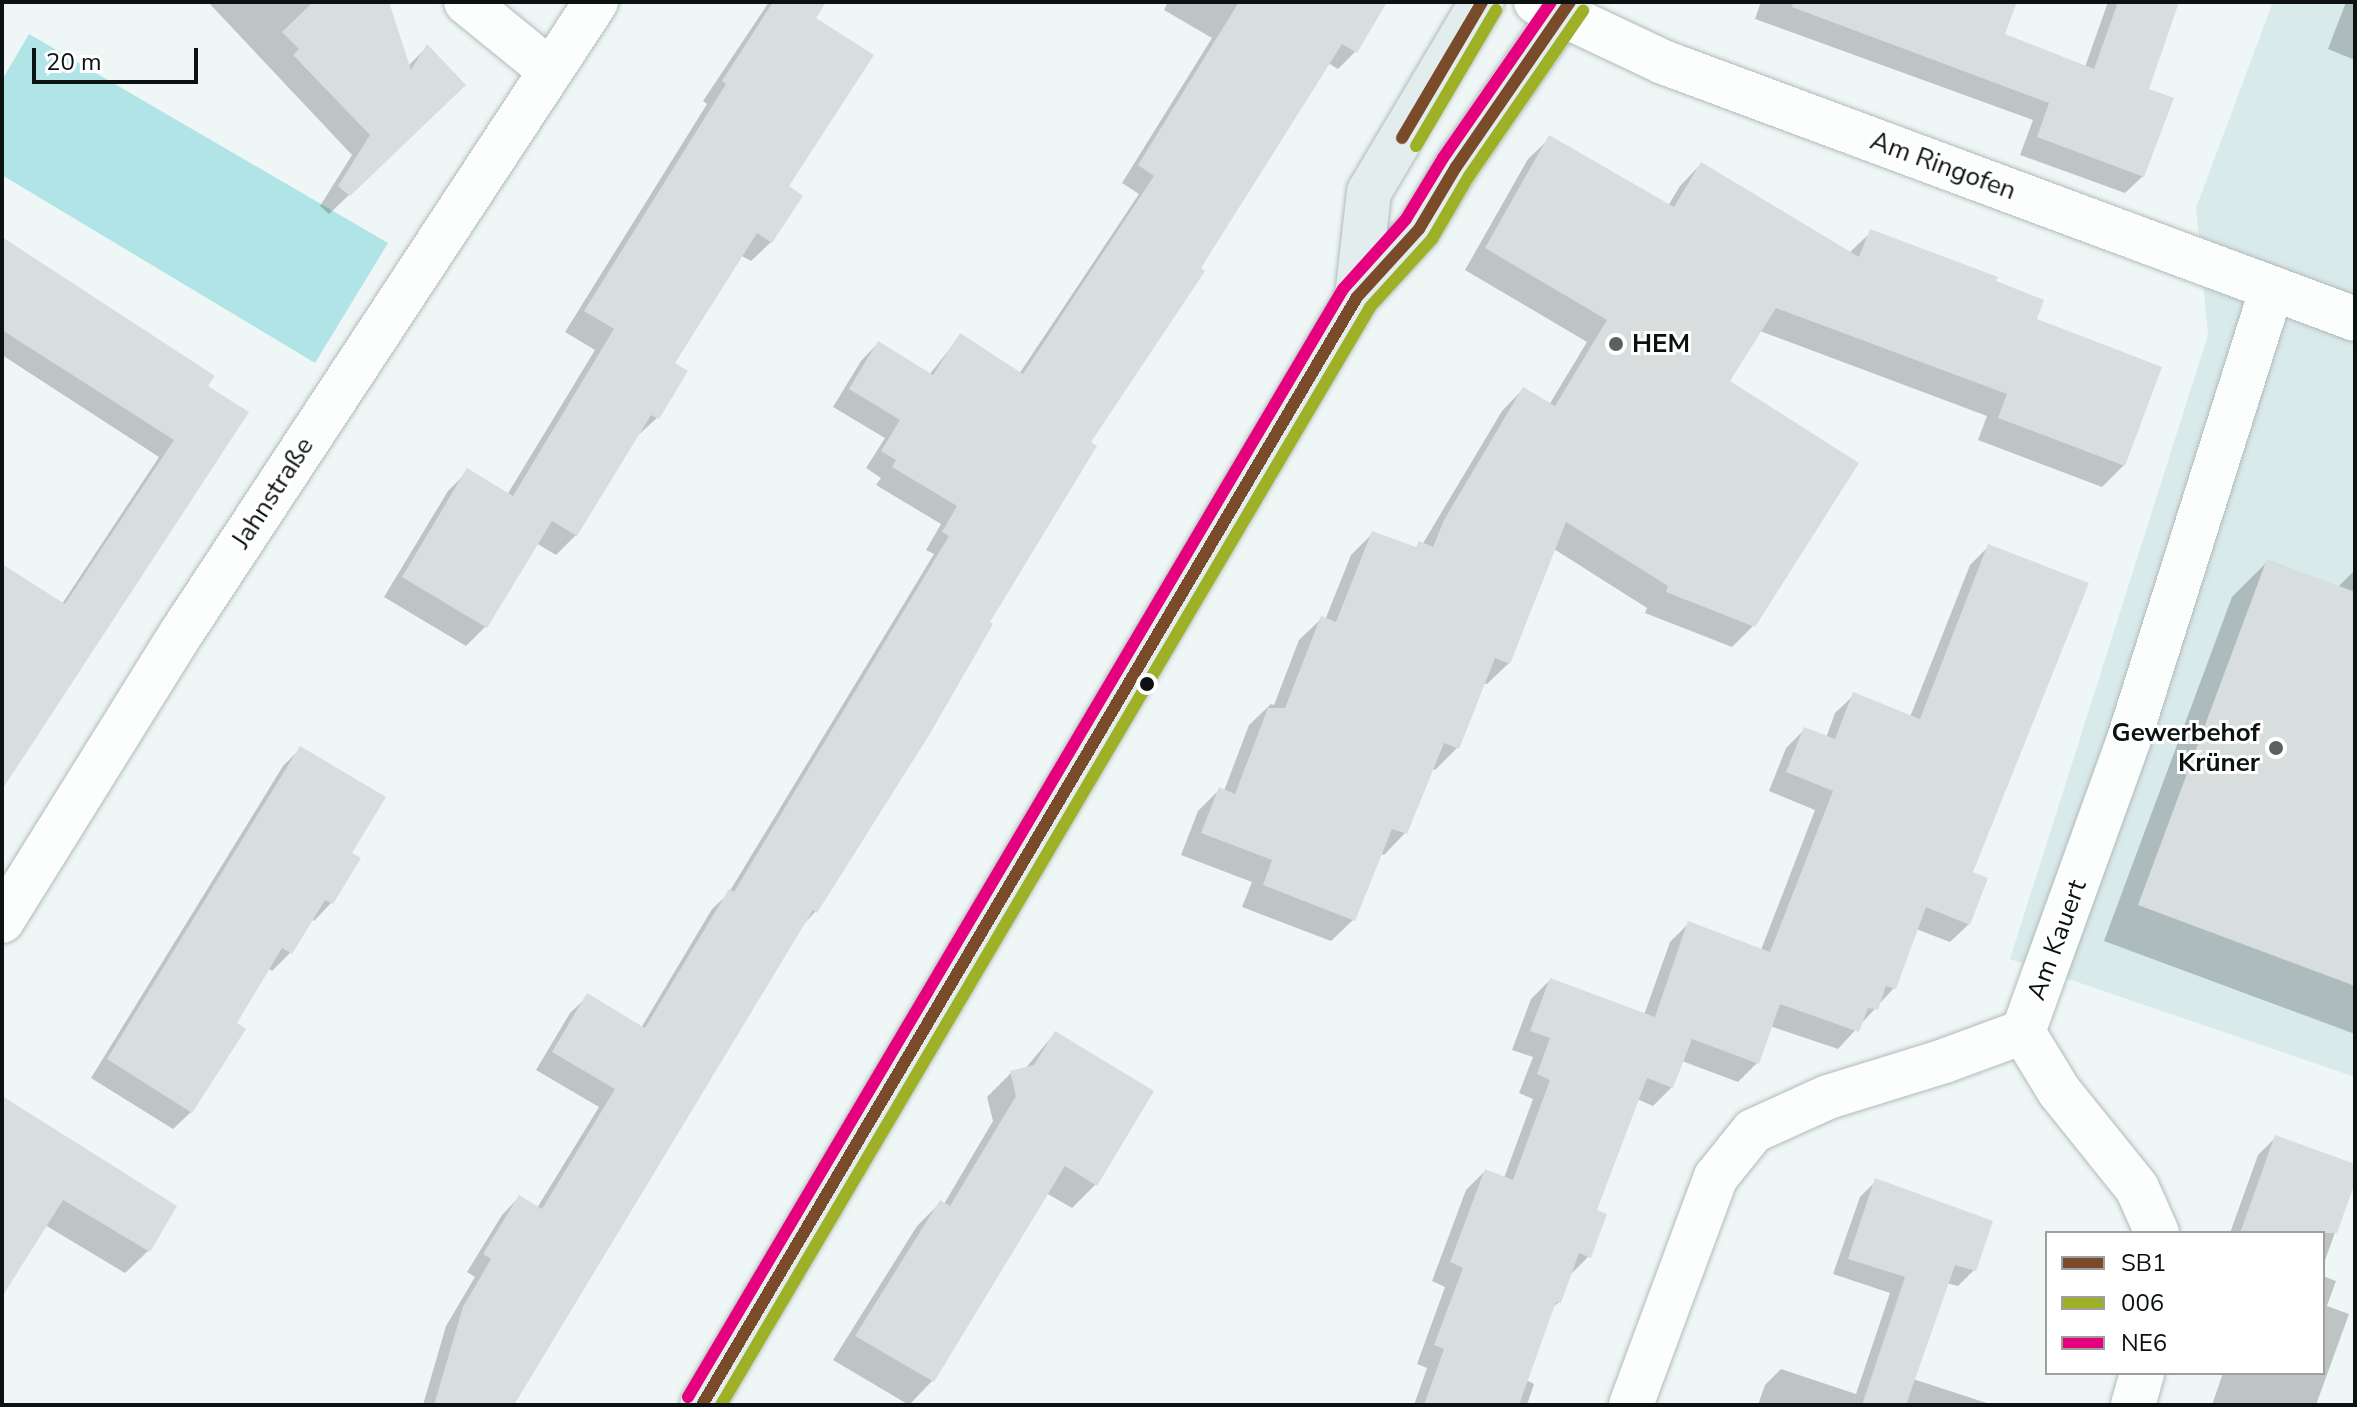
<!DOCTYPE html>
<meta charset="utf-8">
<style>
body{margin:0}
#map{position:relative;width:2357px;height:1407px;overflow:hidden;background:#eef6f6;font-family:"Nunito Sans",sans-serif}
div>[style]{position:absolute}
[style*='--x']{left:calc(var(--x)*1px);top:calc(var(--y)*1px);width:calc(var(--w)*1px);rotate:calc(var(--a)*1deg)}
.built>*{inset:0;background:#d9eaeb}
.green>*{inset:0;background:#b0e4e7}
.shadow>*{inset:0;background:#0003}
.building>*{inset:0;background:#d8dede}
.roads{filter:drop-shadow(0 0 2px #b3baba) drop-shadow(0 0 2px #b3baba)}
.minor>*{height:44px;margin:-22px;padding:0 22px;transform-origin:22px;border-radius:22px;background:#fcfefe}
.major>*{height:44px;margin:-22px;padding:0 22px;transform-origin:22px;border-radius:22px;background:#e2eded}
.bus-1>*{height:12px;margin:-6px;padding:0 6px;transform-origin:6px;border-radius:6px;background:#7a4b2a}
.bus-2>*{height:12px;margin:-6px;padding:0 6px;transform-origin:6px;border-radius:6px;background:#9db026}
.bus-3>*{height:12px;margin:-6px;padding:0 6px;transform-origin:6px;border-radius:6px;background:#e5007d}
.dots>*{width:22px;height:22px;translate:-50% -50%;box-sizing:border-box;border:4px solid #fff;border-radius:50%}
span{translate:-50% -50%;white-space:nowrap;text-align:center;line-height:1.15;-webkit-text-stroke:6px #fff;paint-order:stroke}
.street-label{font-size:26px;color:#0c1111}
.poi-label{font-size:26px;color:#0c1111;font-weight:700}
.left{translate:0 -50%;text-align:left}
.right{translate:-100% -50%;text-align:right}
.frame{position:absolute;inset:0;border:4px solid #0c1111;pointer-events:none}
.legend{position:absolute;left:2045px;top:1231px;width:280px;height:144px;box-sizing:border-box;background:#fff;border:2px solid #9ea0a0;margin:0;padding:10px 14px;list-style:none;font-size:24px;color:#0c1111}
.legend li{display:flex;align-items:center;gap:16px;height:40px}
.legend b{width:40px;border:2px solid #9ea0a0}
.scale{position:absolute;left:32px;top:48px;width:166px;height:36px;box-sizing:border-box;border:4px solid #0c1111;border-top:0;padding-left:10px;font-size:24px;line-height:28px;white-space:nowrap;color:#0c1111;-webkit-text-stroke:6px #fff;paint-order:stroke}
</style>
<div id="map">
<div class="built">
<i style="clip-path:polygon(2273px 2px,2355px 2px,2355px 1077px,2010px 959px,2208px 335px,2196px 208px)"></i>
</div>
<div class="green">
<i style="clip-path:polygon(29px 34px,388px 243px,315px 363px,2px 175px,2px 80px)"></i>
</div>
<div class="shadow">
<i style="clip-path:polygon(208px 2px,385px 2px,408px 66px,427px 47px,444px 105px,329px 214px,320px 206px,352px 155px)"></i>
<i style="clip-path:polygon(769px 2px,824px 2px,814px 19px,786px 186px,771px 242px,751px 261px,740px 255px,672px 363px,657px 418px,636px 437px,576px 535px,556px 555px,536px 543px,486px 626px,466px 646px,384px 597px,448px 491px,468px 471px,507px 495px,595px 350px,565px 332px,707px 104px,703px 101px)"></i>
<i style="clip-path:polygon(1168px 2px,1385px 2px,1355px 52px,1338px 69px,1328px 63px,1088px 443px,816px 911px,801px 927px,491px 1405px,423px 1405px,446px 1326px,475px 1277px,467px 1272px,502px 1215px,519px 1197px,537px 1208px,599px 1107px,536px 1070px,570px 1013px,588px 996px,641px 1028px,712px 909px,728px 894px,934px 554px,926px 550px,941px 524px,876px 485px,881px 478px,866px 468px,885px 438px,833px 407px,861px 361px,878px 343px,929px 375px,960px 336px,1019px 374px,1139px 194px,1122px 183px,1212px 38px,1164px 10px)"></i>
<i style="clip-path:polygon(1761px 2px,1967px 2px,2002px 35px,2085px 67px,2108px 2px,2177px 2px,2146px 90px,2143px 176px,2125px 193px,2020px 155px,2033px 120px,1755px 19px)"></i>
<i style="clip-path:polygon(2346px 2px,2355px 2px,2355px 60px,2328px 49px)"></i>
<i style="clip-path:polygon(1550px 138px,1668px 206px,1680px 186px,1701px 164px,1849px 253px,1871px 232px,1994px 282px,2035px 320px,2124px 465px,2102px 487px,1978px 440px,1987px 416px,1760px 331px,1728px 382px,1754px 625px,1732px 647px,1645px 613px,1647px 608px,1554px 549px,1509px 663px,1487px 684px,1483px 683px,1457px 748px,1435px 770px,1431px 768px,1405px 833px,1384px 855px,1380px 853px,1353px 920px,1331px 941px,1242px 907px,1252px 882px,1181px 855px,1198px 811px,1219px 790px,1224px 791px,1249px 725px,1271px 704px,1274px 705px,1299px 640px,1321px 619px,1325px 620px,1351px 555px,1373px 533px,1414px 549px,1422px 545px,1502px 411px,1523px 389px,1549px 405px,1587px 342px,1465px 270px,1528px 159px)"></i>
<i style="clip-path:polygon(2px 239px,212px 376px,2px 787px,2px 566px,62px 604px,159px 457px,2px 355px)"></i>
<i style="clip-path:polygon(1989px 546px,1969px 924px,1950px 942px,1916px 929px,1894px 988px,1838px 1049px,1770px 1026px,1757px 1063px,1738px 1082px,1682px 1061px,1672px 1087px,1653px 1106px,1637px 1099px,1594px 1212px,1589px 1256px,1570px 1275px,1559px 1302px,1551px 1309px,1526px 1380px,1534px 1384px,1527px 1405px,1414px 1405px,1427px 1368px,1417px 1364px,1445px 1287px,1432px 1281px,1466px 1190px,1485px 1171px,1504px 1178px,1533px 1099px,1519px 1093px,1533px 1057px,1512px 1050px,1531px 999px,1550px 980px,1644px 1015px,1670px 942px,1689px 923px,1761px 950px,1815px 810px,1769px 791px,1786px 748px,1804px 730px,1826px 738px,1835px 713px,1854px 695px,1910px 717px,1970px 565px)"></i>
<i style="clip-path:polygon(2267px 562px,2337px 588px,2355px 570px,2355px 1034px,2104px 941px,2232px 597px)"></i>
<i style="clip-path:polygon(301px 748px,349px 853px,331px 903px,314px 921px,311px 919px,290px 953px,272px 971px,268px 968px,234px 1024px,191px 1112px,173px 1129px,91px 1078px,283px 766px)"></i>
<i style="clip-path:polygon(1055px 1033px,1096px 1184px,1072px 1208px,1046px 1193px,932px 1381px,909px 1405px,833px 1360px,917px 1226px,941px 1202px,944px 1204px,993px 1121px,987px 1097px,1011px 1073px,1024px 1070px)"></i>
<i style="clip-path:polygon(2px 1115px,175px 1207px,148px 1251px,125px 1273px,45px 1225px,2px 1295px)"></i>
<i style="clip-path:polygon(2276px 1137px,2355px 1166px,2355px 1177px,2323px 1266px,2323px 1233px,2230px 1233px,2258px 1155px)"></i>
<i style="clip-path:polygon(1876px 1181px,1974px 1270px,1958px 1286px,1946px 1283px,1913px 1379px,1993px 1405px,1758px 1405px,1765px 1385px,1781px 1369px,1856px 1394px,1890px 1293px,1833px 1274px,1860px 1197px)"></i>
<i style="clip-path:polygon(2323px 1276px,2336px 1281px,2327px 1306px,2349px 1314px,2316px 1405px,2212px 1405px,2223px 1373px,2323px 1373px)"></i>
</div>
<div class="building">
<i style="clip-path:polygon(313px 2px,389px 2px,411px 70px,427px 44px,466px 85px,350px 196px,338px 186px,370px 135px,293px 55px,299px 49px,282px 32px)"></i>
<i style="clip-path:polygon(773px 2px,826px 2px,816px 18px,874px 55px,789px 186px,803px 196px,772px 243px,757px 233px,675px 363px,688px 371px,659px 419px,651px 415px,577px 536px,552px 521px,487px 628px,402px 577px,467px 468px,513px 496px,614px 329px,584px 311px,726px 84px,722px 81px)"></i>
<i style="clip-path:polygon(1239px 2px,1387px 2px,1357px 53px,1342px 44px,1201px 268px,1205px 271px,1091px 442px,1097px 446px,990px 622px,993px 624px,931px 732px,817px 913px,813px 910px,514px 1405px,434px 1405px,463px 1307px,491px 1259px,483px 1254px,519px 1195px,542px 1209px,615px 1089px,552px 1052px,587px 993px,645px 1028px,729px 889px,734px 892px,949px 536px,942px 532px,957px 506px,892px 467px,896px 460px,881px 451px,900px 420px,849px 389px,878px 341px,933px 375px,960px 333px,1023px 374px,1154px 176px,1138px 165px)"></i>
<i style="clip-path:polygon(1793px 2px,2017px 2px,2005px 34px,2094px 69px,2118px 2px,2179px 2px,2149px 89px,2174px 98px,2144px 177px,2037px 137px,2049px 103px,1792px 7px)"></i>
<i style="clip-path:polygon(1549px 135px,1674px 207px,1701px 162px,1859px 257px,1870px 229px,1998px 277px,1996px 281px,2044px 300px,2037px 319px,2162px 367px,2125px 466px,1998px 418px,2007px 394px,1776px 308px,1730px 381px,1859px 463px,1755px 627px,1666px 592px,1668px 586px,1566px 522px,1510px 664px,1495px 658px,1459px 749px,1444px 743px,1407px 834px,1392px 829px,1355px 921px,1263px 885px,1272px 860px,1201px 833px,1219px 787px,1235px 794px,1268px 708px,1285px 708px,1321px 616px,1336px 622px,1372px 531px,1416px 547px,1419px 541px,1433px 547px,1444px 520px,1523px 387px,1555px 406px,1607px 320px,1485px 248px)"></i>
<i style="clip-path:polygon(2px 237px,215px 376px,208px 386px,249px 412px,2px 790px,2px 564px,65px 604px,174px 440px,2px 330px)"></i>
<i style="clip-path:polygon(1988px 544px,2089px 583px,1973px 872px,1988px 878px,1970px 925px,1926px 907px,1896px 989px,1886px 986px,1878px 1010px,1868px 1008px,1859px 1032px,1780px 1004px,1759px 1064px,1692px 1039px,1673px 1088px,1647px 1078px,1597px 1210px,1607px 1214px,1591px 1258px,1579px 1253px,1561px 1303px,1556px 1302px,1519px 1405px,1424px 1405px,1444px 1349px,1434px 1345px,1463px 1268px,1450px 1262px,1485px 1169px,1513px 1180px,1550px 1080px,1537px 1074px,1550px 1038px,1530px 1031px,1550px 978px,1655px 1017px,1688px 921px,1770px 952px,1833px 791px,1786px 772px,1804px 727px,1835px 739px,1853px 692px,1920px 719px)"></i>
<i style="clip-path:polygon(2267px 559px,2355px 592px,2355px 986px,2138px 905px)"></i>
<i style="clip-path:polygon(300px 746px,386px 797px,352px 853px,361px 858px,333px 904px,325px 900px,292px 954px,282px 948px,237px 1023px,246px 1029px,192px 1113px,107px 1059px)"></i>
<i style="clip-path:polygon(1055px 1031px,1154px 1091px,1097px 1186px,1065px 1166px,934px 1382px,855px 1336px,940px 1200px,950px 1206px,1016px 1096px,1010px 1071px,1034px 1065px)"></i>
<i style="clip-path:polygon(2px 1096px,177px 1206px,150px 1252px,63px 1200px,2px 1297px)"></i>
<i style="clip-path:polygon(2275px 1135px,2355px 1164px,2355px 1183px,2337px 1233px,2240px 1233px)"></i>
<i style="clip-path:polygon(1875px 1178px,1993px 1221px,1976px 1271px,1955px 1265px,1906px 1405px,1862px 1405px,1905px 1277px,1848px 1259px)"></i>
</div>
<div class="roads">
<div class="minor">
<i style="--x:466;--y:2;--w:109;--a:39.1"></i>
<i style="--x:1536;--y:2;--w:140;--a:25.3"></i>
<i style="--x:1663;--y:62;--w:738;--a:20.37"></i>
<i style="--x:2;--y:921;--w:340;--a:-58.1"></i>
<i style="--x:182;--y:632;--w:754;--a:-56.69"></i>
<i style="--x:2023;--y:1032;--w:69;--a:58.6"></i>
<i style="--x:2059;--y:1091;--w:124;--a:51.2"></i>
<i style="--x:2137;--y:1188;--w:49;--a:66"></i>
<i style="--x:1631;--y:1405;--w:243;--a:-69.6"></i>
<i style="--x:1716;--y:1177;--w:59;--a:-51.2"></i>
<i style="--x:1753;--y:1131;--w:82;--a:-24.4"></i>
<i style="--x:1828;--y:1097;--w:121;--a:-17.2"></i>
<i style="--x:1944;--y:1061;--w:84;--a:-20.2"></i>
<i style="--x:2023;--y:1032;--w:312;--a:-70.1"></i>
<i style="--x:2129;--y:739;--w:473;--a:-72.4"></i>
<i style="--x:2133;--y:1405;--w:33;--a:-74"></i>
</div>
<div class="major">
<i style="--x:1357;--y:297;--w:106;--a:-83.5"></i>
<i style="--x:1369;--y:192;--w:221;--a:-59.3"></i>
<i style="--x:702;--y:1405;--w:1287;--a:-59.41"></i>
<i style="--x:1357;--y:297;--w:92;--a:-47.6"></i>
<i style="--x:1419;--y:229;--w:72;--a:-59.2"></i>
<i style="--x:1456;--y:167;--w:201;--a:-55.4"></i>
</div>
</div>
<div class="bus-1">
<i style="--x:1402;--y:138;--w:158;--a:-59.5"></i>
<i style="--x:702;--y:1405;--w:1287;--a:-59.41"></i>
<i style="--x:1357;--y:297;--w:92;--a:-47.6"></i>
<i style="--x:1419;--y:229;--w:72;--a:-59.2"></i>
<i style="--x:1456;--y:167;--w:201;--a:-55.4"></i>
</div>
<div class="bus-2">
<i style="--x:1416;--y:146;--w:158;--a:-59.5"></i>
<i style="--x:721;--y:1405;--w:1275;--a:-59.41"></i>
<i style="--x:1370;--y:307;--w:92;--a:-47.6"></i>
<i style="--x:1432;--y:239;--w:73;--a:-59.6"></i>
<i style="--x:1469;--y:176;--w:201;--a:-55.4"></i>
</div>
<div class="bus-3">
<i style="--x:688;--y:1397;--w:1287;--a:-59.41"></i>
<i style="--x:1343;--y:289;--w:94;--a:-48"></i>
<i style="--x:1406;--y:219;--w:71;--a:-58.8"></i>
<i style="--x:1443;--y:158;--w:190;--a:-55.3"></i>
</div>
<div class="dots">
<i style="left:1616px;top:344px;background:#5b6161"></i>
<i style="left:1147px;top:684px;background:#0c1111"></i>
<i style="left:2276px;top:748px;background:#5b6161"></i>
</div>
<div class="street-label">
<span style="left:1943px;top:166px;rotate:20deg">Am Ringofen</span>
<span style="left:273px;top:493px;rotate:-57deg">Jahnstraße</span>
<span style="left:2057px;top:940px;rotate:-70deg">Am Kauert</span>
</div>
<div class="poi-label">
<span class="left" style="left:1632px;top:344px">HEM</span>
<span class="right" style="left:2260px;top:748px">Gewerbehof<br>Krüner</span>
</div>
<div class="frame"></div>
<ul class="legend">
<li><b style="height:10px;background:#7a4b2a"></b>SB1</li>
<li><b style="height:10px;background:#9db026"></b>006</li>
<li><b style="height:10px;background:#e5007d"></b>NE6</li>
</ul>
<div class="scale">20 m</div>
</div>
